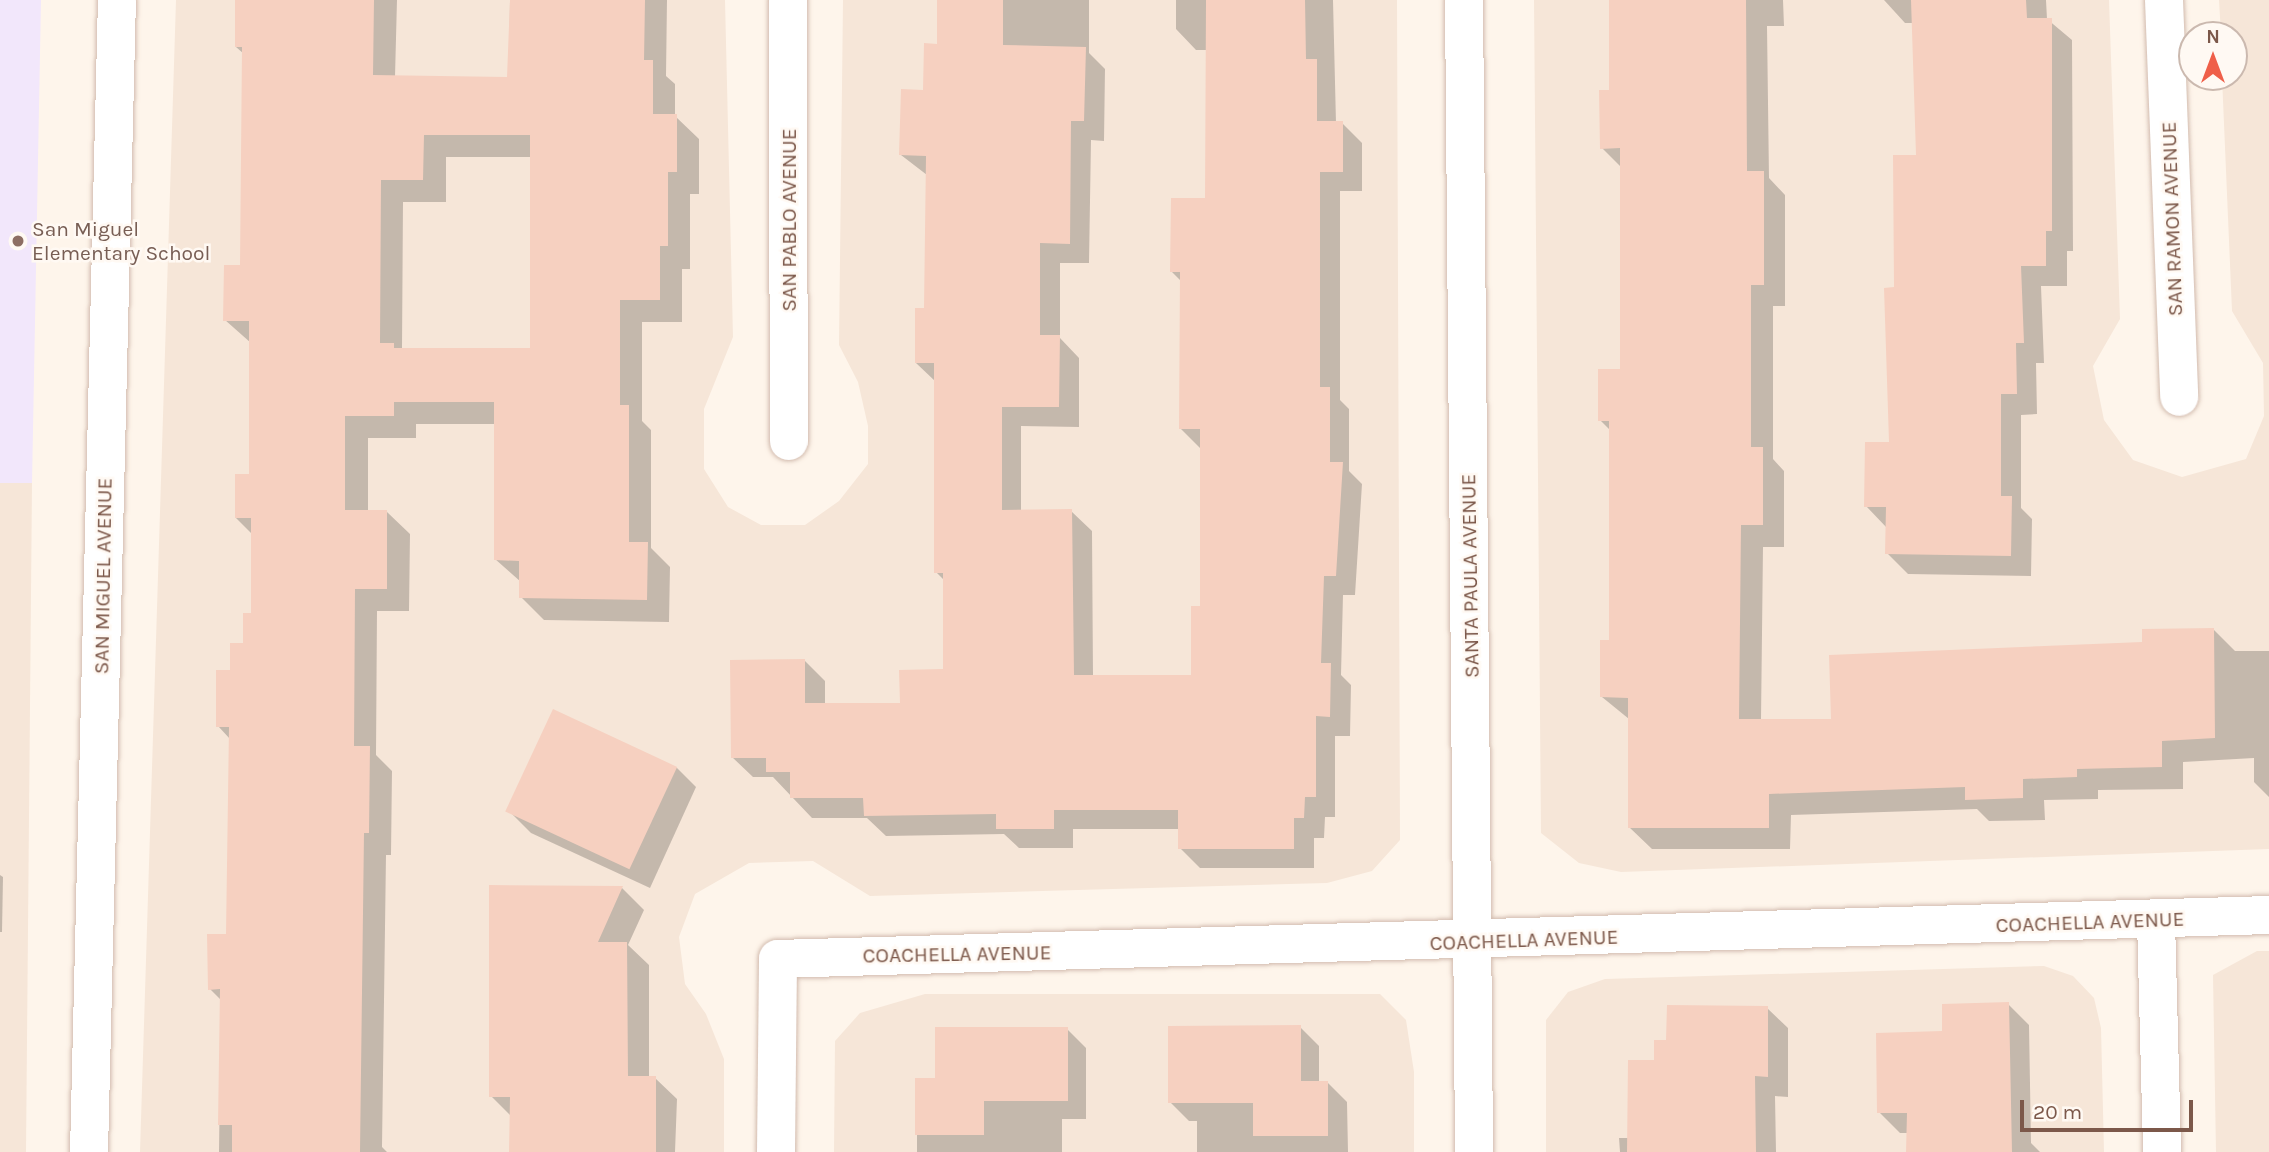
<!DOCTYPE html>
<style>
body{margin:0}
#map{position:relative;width:2269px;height:1152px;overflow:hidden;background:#fef5eb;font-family:Karla,sans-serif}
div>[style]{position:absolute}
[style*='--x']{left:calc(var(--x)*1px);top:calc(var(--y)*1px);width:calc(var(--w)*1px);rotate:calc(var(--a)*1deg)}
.residential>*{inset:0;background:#f6e6d8}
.education>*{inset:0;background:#f2e7fb}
.shadow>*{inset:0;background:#0003}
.building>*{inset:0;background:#f6d0c0;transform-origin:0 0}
.roads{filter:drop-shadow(0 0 2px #d2bbae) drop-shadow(0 0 2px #d2bbae)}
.minor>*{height:38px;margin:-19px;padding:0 19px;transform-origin:19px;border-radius:19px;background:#fff}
.dots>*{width:19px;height:19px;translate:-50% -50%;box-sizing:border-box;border:4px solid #fff9f3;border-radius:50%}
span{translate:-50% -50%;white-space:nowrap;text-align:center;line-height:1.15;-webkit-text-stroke:5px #fff9f3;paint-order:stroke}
.street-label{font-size:21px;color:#7c584a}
.education-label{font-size:21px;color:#785e54}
.left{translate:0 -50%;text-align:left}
.north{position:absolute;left:2178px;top:21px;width:70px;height:70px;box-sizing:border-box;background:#fff9f3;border:2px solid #cbb9af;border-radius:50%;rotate:0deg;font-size:19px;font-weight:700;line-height:28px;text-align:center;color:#7c584a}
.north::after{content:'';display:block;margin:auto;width:24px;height:32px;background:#ef5f49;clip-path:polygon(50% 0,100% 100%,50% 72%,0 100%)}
.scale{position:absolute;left:2020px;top:1100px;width:173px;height:32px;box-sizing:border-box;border:4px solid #7c584a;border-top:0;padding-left:9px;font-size:21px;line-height:24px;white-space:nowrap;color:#7c584a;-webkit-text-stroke:5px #fff9f3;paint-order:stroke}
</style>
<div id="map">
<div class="residential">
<i style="clip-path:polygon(176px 0,725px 0,733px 337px,704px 409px,704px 469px,728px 507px,761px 525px,805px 525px,839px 501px,868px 464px,868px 426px,858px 382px,839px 345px,843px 0,1397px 0,1400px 840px,1372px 871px,1327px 883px,870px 896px,813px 861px,749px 863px,695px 894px,679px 937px,685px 984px,706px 1014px,724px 1059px,724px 1152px,140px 1152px)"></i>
<i style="clip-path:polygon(1534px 0,2109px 0,2120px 319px,2093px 366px,2104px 420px,2133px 460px,2182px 477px,2246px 459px,2264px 416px,2263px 363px,2232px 311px,2222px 77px,2234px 77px,2234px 35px,2221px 35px,2219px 0,2269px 0,2269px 849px,1621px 872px,1579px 863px,1541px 833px)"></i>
<i style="clip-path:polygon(0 483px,32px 483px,26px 1152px,0 1152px)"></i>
<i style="clip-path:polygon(2257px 951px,2269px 951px,2269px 1152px,2216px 1152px,2213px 975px)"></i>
<i style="clip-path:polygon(2044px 966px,2073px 976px,2094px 998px,2101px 1028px,2104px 1152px,1546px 1152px,1546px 1020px,1568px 992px,1605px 979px)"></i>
<i style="clip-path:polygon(925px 994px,1380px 994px,1406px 1020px,1414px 1072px,1414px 1152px,834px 1152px,835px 1041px,860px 1013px)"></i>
</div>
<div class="education">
<i style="clip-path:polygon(0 0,41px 0,32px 483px,0 483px)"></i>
</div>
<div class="shadow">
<i style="clip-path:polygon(evenodd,237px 0,397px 0,395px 77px,509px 79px,510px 0,667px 0,666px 76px,675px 84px,675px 116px,699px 139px,699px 194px,690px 194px,690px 269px,682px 269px,682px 322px,642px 322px,642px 421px,651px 430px,651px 548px,670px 567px,669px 622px,544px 620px,521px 597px,521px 582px,495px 559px,495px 424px,416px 424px,416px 438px,368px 438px,368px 512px,387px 512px,410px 534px,409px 611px,377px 611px,376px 755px,392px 771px,391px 855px,386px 855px,382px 1147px,387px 1152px,219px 1152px,221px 1000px,210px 989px,228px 936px,230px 739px,218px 726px,253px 615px,253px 535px,236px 518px,251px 476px,251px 343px,225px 320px,242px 267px,244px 54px,236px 47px,237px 0,446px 157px,532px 157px,532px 350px,402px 350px,403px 202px,446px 202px,446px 157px)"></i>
<i style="clip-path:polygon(939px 0,1089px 0,1089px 53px,1105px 69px,1104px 141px,1091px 140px,1089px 263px,1060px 263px,1060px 338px,1079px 358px,1079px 427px,1021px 426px,1021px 511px,1071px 511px,1092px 531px,1093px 676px,1192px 676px,1202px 607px,1201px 449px,1181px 429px,1182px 282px,1172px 272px,1207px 199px,1208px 50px,1196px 50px,1176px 29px,1176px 0,1333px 0,1336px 123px,1342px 123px,1362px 143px,1362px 191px,1340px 191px,1340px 400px,1349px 409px,1349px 471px,1362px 484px,1355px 595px,1343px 595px,1341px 675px,1351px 685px,1350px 736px,1335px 736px,1335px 817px,1325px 817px,1324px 838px,1314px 838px,1314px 868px,1200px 868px,1180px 848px,1180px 829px,1073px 829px,1073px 848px,1019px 848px,1004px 834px,886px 836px,867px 818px,812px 818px,773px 777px,753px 777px,732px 757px,805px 661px,825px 681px,825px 705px,902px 705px,945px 671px,945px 581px,936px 572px,936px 382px,916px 363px,925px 310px,927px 175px,901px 155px,939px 46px)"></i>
<i style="clip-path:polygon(1610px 0,1783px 0,1784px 26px,1767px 26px,1769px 178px,1785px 195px,1785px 306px,1773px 306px,1773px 459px,1784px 471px,1784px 547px,1763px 547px,1761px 720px,1833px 720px,2213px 629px,2235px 651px,2269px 651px,2269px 797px,2254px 782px,2254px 758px,2183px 762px,2183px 789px,2098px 790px,2098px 799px,2044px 800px,2045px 820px,1989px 821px,1977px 809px,1791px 815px,1790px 849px,1652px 849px,1629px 827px,1629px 719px,1602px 697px,1611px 642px,1611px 431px,1600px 420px,1622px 371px,1622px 168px,1602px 148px,1610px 92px)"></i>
<i style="clip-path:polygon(1884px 0,2046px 0,2047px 19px,2072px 40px,2073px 251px,2067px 251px,2067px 286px,2041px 286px,2044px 363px,2036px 363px,2037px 414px,2021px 415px,2021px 508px,2032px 519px,2031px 576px,1908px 574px,1887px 553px,1887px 528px,1866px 506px,1891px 444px,1896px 289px,1917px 157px,1914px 23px,1905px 23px)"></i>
<i style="clip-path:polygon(554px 711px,677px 768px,696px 787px,650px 888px,531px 833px,512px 814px)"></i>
<i style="clip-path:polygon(0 875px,3px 877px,2px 932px,0 932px)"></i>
<i style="clip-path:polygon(491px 887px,622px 888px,644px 910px,628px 945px,649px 965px,649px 1078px,655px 1078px,677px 1099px,675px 1152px,511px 1152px,512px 1117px,491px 1096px)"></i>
<i style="clip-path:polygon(2008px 1004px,2029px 1025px,2031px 1143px,2040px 1152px,1908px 1152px,1908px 1133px,1900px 1133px,1879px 1112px,1943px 1032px)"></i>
<i style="clip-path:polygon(1767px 1008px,1788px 1028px,1788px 1097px,1775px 1096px,1776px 1152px,1620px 1152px,1619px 1138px,1629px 1138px,1655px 1062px,1668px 1042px)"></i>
<i style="clip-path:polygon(1300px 1027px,1319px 1046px,1319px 1082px,1327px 1082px,1347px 1102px,1348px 1152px,1197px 1152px,1197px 1121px,1189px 1121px,1170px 1102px)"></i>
<i style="clip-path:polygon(1067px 1029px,1086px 1048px,1086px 1119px,1062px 1119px,1062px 1152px,917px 1152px,917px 1079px,936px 1079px)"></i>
</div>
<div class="building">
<i style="clip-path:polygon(evenodd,235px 0,374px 0,373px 75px,507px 77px,510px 0,645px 0,644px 60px,653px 60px,653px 114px,677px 114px,677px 172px,668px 172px,668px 246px,660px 246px,660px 300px,620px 300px,620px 405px,629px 405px,629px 542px,648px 542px,647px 600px,519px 598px,519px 561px,494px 560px,494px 402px,394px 402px,394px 416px,345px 416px,345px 510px,387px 510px,387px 589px,355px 589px,354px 746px,370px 746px,369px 833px,364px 833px,360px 1152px,232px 1152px,232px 1125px,218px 1125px,220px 989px,208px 990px,207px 934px,226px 934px,229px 727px,216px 727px,216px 670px,230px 670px,230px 643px,243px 643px,243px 613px,251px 613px,251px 518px,235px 518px,235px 474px,249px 474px,249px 321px,223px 321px,224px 265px,240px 265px,242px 47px,235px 47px,235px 0,424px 135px,530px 135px,530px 348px,394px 348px,394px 343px,380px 343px,381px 180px,423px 180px,424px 135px)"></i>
<i style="clip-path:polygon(937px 0,1003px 0,1003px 45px,1086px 47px,1084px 121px,1071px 121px,1070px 244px,1040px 243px,1040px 335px,1060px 335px,1059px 407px,1002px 407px,1002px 510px,1072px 509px,1074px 675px,1191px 675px,1191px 606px,1200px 606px,1200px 429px,1179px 429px,1180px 272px,1170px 272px,1171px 198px,1205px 198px,1206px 0,1305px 0,1306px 59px,1317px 59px,1317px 121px,1343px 121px,1343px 172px,1320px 172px,1320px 387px,1330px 387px,1330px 462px,1343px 462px,1336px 576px,1324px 576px,1321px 663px,1331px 663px,1330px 717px,1316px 716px,1316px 797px,1305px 797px,1304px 818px,1294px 818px,1294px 849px,1178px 849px,1178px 810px,1054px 810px,1054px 829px,996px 829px,996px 814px,864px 816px,863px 798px,790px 798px,790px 772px,766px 772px,766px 758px,731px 758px,730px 660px,805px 659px,805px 703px,900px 703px,899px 670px,943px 669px,943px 573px,934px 573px,934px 363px,915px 363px,915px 308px,924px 308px,926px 156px,899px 155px,901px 89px,923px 90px,924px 43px,937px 44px)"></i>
<i style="clip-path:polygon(1609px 0,1746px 0,1747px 171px,1764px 171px,1764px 285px,1751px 285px,1751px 447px,1763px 447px,1763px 525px,1741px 525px,1739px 719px,1831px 719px,1829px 655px,2142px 642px,2142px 629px,2214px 628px,2215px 738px,2162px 741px,2162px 767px,2077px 769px,2077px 777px,2023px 779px,2023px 798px,1965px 800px,1965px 787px,1769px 794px,1769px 828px,1628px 828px,1628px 698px,1600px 697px,1600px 640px,1609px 640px,1609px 421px,1598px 421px,1598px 369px,1620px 369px,1620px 148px,1600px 149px,1599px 90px,1609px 90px)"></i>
<i style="clip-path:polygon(1911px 0,2026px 0,2027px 18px,2052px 18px,2052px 231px,2046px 231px,2046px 266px,2021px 266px,2024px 343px,2016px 343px,2017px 394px,2001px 394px,2001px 496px,2012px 496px,2011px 556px,1885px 554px,1886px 507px,1864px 507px,1865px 442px,1889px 442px,1884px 288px,1894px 287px,1893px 155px,1916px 155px)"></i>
<i style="left:553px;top:709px;width:137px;height:113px;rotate:25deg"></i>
<i style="clip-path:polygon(489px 885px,623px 886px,598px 942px,627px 942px,628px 1076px,656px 1076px,656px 1152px,509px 1152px,510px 1097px,489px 1097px)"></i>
<i style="clip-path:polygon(2009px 1002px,2012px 1152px,1906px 1152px,1907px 1113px,1877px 1113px,1876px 1033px,1942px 1031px,1942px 1004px)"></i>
<i style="clip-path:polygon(1667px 1005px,1768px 1006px,1768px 1077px,1755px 1076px,1756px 1152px,1627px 1152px,1628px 1060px,1654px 1060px,1654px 1040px,1666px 1040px)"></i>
<i style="clip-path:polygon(1301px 1025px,1301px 1081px,1328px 1081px,1328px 1136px,1253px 1136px,1253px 1103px,1168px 1103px,1168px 1026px)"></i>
<i style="clip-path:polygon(935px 1027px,1068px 1027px,1068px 1101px,984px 1101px,984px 1135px,915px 1135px,915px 1078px,935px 1078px)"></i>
</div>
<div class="roads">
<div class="minor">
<i style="--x:788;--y:0;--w:441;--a:89.9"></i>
<i style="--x:1464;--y:0;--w:1152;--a:89.5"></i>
<i style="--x:2164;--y:0;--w:397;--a:87.8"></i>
<i style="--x:2156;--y:920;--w:232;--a:88.5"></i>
<i style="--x:89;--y:1152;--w:1152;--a:-88.61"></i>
<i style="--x:776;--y:1152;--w:193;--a:-89.4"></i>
<i style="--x:778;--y:959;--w:1492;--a:-1.69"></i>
</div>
</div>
<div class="dots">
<i style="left:18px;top:241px;background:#8d6e63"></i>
</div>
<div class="street-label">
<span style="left:2172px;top:219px;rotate:-92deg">SAN RAMON AVENUE</span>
<span style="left:789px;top:220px;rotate:-90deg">SAN PABLO AVENUE</span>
<span style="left:103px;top:576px;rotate:-89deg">SAN MIGUEL AVENUE</span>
<span style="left:1470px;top:576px;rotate:-91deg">SANTA PAULA AVENUE</span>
<span style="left:2090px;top:922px;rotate:-2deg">COACHELLA AVENUE</span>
<span style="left:1524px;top:940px;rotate:-2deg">COACHELLA AVENUE</span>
<span style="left:957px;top:954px;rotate:-1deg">COACHELLA AVENUE</span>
</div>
<div class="education-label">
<span class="left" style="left:32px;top:241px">San Miguel<br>Elementary School</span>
</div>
<div class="north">N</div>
<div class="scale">20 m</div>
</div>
